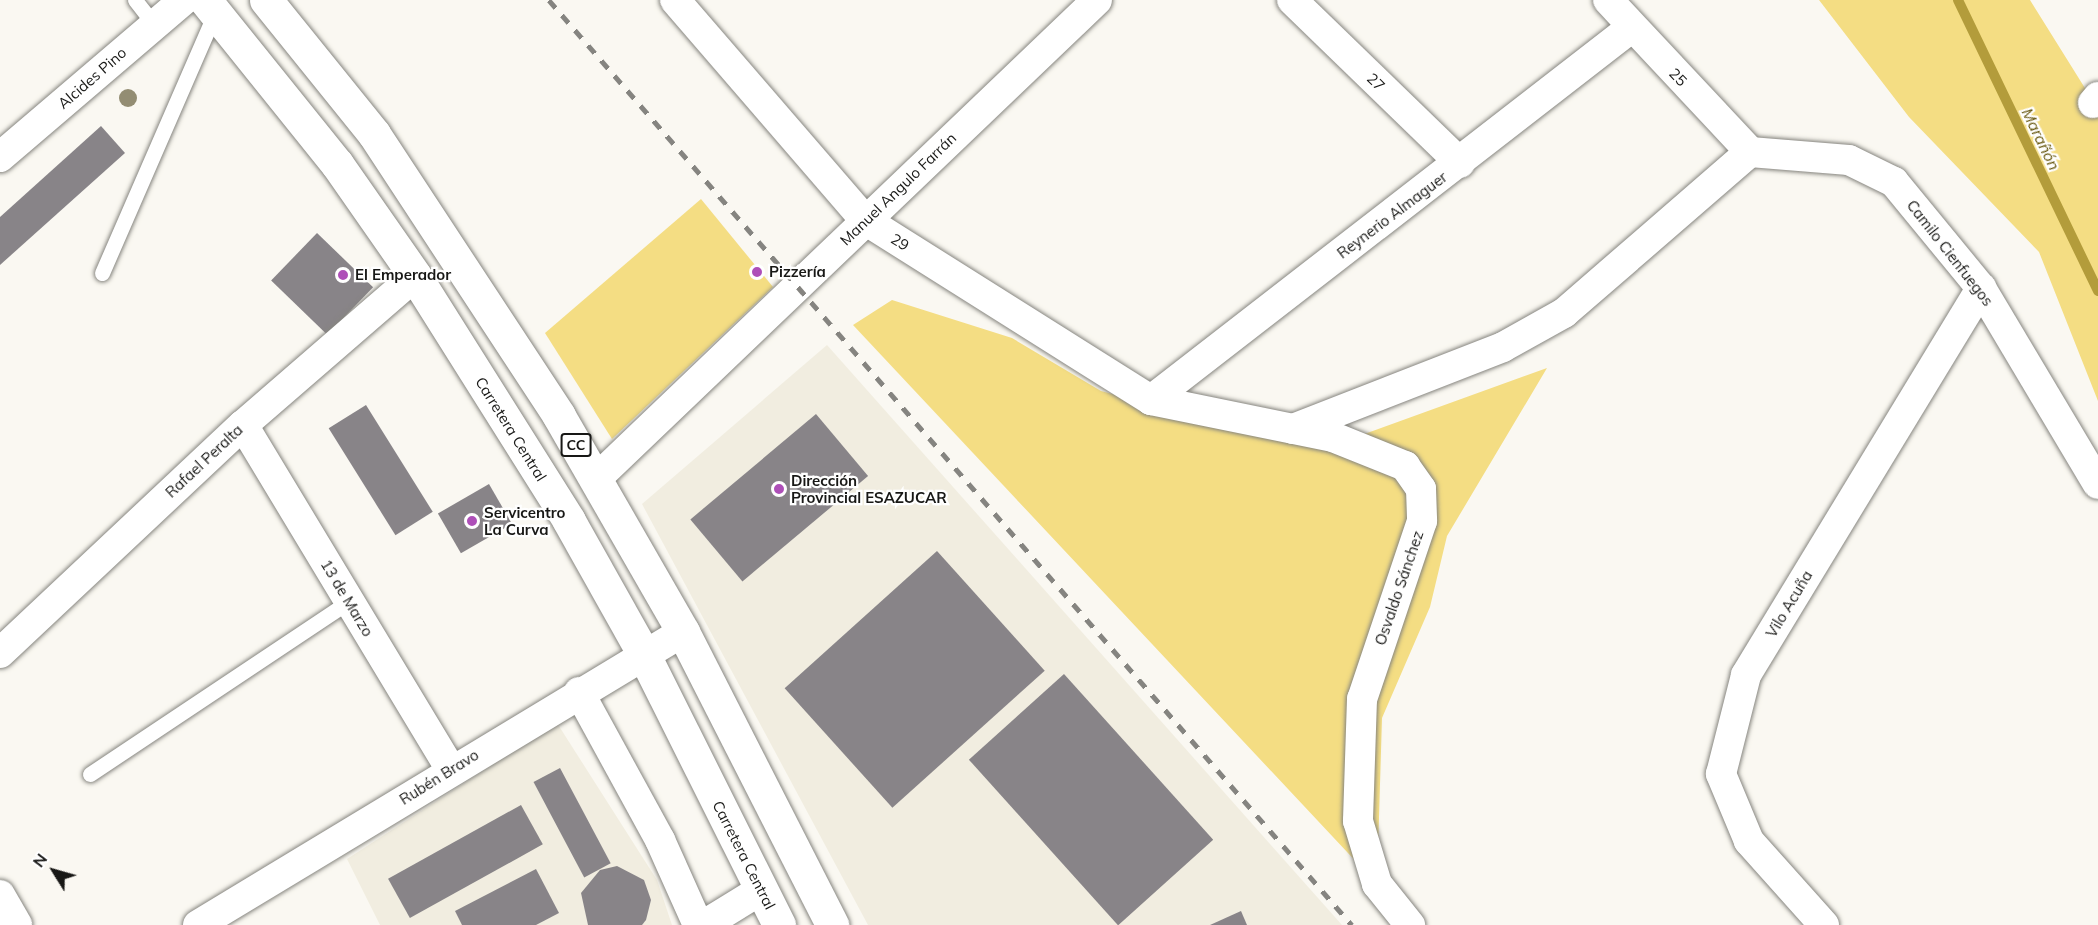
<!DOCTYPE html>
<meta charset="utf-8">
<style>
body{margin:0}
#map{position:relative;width:2098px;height:925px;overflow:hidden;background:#faf8f2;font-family:Mulish,sans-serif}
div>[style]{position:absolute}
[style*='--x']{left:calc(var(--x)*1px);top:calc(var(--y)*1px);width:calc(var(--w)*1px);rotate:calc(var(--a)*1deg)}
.built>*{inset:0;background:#f1ede0}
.green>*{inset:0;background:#f4dd83}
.stream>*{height:10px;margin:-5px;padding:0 5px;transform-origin:5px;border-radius:5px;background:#b39c3b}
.building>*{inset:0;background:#888488;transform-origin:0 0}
.roads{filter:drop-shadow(0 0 2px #86857f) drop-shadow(0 0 2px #86857f)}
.service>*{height:15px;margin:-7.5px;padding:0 7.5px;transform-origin:7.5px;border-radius:7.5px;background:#fff}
.minor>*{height:30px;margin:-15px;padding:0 15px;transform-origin:15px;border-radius:15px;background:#fff}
.primary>*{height:33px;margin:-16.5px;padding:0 16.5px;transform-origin:16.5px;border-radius:16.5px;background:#fff}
.rail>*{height:4.5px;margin-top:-2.25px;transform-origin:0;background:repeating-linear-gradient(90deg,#858480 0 10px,transparent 0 20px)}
.trees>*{width:18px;height:18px;margin:-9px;border-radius:50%;background:#938d73}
.dots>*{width:16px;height:16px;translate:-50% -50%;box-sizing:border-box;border:3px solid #fff;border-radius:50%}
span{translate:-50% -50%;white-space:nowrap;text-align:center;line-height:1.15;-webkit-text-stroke:4.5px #fff;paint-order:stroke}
.shield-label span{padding:2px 4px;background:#fff;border:2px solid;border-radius:4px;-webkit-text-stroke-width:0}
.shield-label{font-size:14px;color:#181816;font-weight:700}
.street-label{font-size:15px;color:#181816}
.poi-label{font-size:15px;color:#181816;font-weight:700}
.left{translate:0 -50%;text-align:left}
.water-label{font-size:16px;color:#66560d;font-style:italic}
.north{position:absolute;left:24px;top:841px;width:60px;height:60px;-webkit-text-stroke:4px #fff;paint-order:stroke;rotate:307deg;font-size:16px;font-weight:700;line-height:24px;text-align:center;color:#181816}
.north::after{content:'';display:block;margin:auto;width:21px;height:27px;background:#181816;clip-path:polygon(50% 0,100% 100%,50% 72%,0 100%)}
</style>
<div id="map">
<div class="built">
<i style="clip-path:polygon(827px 345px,1342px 925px,868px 925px,642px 504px)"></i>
<i style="clip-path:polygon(557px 723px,657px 880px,672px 925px,380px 925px,347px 859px)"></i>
</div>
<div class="green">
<i style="clip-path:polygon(1819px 0,2030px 0,2098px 109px,2098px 401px,2039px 252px,1909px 117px)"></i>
<i style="clip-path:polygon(701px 199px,773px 287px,612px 439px,545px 333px)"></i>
<i style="clip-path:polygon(892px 300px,1012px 338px,1101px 391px,1323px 449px,1547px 368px,1447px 536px,1430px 607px,1382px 718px,1377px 884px,853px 325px)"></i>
</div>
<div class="stream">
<i style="--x:1958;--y:0;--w:323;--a:64.3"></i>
</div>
<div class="building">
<i style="clip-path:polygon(101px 126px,125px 153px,0 265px,0 217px)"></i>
<i style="left:317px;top:233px;width:78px;height:66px;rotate:44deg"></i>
<i style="left:366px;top:405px;width:126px;height:44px;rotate:58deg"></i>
<i style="left:816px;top:414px;width:81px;height:164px;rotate:50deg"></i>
<i style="left:489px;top:484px;width:46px;height:59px;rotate:60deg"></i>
<i style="left:937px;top:551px;width:161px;height:205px;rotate:48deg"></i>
<i style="left:1064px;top:674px;width:223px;height:128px;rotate:48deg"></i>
<i style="left:560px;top:768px;width:108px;height:30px;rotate:62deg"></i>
<i style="left:521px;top:805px;width:45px;height:152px;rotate:61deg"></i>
<i style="clip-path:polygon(617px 866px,644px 880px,651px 900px,646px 920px,642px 925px,588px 925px,581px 893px,600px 870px)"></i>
<i style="clip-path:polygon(536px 869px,559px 913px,536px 925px,462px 925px,455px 911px)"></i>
<i style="clip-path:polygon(1241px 911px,1247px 925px,1210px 925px)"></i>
</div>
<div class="roads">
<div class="service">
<i style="--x:135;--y:0;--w:31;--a:52"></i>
<i style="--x:102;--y:273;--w:283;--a:-66.5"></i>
<i style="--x:90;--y:774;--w:311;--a:-33.7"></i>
</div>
<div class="minor">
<i style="--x:675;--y:0;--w:291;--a:49.2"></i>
<i style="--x:865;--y:220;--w:338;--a:32.2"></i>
<i style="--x:1151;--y:400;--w:186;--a:11.5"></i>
<i style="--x:1333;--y:437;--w:78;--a:21.9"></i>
<i style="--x:1405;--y:466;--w:28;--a:55"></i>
<i style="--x:1421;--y:489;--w:32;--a:88"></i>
<i style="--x:1422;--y:521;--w:188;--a:108.6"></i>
<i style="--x:1362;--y:699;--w:122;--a:91.9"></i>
<i style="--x:1358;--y:821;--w:66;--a:73.2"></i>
<i style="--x:1377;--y:884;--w:53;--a:51.2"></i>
<i style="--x:1292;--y:0;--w:234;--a:44.1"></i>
<i style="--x:1608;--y:0;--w:208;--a:46.9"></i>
<i style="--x:2093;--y:103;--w:8;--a:-50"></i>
<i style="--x:1750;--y:152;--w:99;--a:4.6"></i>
<i style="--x:1849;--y:160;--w:50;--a:26.1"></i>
<i style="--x:1894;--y:182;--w:137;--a:50.6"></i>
<i style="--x:1981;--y:288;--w:228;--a:59.2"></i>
<i style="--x:0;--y:157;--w:242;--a:-40.5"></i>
<i style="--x:1151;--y:400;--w:607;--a:-37.78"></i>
<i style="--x:243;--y:425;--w:403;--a:58.9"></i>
<i style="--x:1293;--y:429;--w:225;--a:-21.3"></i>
<i style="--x:1503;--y:347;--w:70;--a:-29.1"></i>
<i style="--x:1564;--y:313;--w:246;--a:-40.9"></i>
<i style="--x:596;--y:479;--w:693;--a:-43.71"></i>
<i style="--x:0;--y:653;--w:333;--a:-43.2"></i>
<i style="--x:243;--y:425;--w:228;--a:-40.9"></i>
<i style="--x:579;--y:692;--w:169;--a:61.3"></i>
<i style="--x:660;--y:840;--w:93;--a:65.9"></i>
<i style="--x:0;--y:895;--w:34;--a:60"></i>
<i style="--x:198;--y:925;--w:567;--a:-31.14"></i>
<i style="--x:704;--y:925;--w:67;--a:-31.6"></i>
<i style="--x:1824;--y:925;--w:113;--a:-131.8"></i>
<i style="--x:1749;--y:841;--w:73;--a:-112.7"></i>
<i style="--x:1721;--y:774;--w:102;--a:-75.8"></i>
<i style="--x:1746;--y:675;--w:453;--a:-58.7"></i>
</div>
<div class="primary">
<i style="--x:205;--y:0;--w:211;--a:51.2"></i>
<i style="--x:337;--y:164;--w:136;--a:55.1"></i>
<i style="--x:415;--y:276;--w:289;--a:57.8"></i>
<i style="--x:569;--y:521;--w:151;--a:60.7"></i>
<i style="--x:643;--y:653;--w:304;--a:63.4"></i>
<i style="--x:266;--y:0;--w:172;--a:51.1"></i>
<i style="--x:374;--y:134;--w:337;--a:56.7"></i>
<i style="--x:559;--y:416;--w:249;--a:60.1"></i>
<i style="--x:683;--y:632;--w:329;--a:63"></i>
</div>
</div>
<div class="rail">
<i style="--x:549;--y:0;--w:1225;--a:49.04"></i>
</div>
<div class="trees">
<i style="left:128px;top:98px"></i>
</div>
<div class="dots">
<i style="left:757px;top:272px;background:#ae4fb8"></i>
<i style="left:343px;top:275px;background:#ae4fb8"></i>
<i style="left:779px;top:489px;background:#ae4fb8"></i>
<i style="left:472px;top:521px;background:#ae4fb8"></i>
</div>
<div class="shield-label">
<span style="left:576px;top:445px">CC</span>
</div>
<div class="street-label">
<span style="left:1678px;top:77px;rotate:46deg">25</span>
<span style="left:92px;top:78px;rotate:-41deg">Alcides Pino</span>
<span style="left:1376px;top:82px;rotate:44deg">27</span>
<span style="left:898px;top:189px;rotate:-44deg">Manuel Angulo Farrán</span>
<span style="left:1392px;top:215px;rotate:-37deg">Reynerio Almaguer</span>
<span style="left:900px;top:242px;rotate:32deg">29</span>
<span style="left:1950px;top:253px;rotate:52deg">Camilo Cienfuegos</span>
<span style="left:511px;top:429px;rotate:58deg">Carretera Central</span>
<span style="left:204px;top:461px;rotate:-43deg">Rafael Peralta</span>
<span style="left:1399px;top:588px;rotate:-71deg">Osvaldo Sánchez</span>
<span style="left:347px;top:598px;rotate:59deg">13 de Marzo</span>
<span style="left:1789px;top:604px;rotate:-59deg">Vilo Acuña</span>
<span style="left:439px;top:777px;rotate:-32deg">Rubén Bravo</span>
<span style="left:744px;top:855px;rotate:63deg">Carretera Central</span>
</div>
<div class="poi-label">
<span class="left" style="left:769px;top:272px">Pizzería</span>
<span class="left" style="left:355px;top:275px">El Emperador</span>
<span class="left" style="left:791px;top:489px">Dirección<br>Provincial ESAZUCAR</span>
<span class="left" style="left:484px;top:521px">Servicentro<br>La Curva</span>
</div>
<div class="water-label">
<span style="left:2041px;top:139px;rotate:64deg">Marañón</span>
</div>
<div class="north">N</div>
</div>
